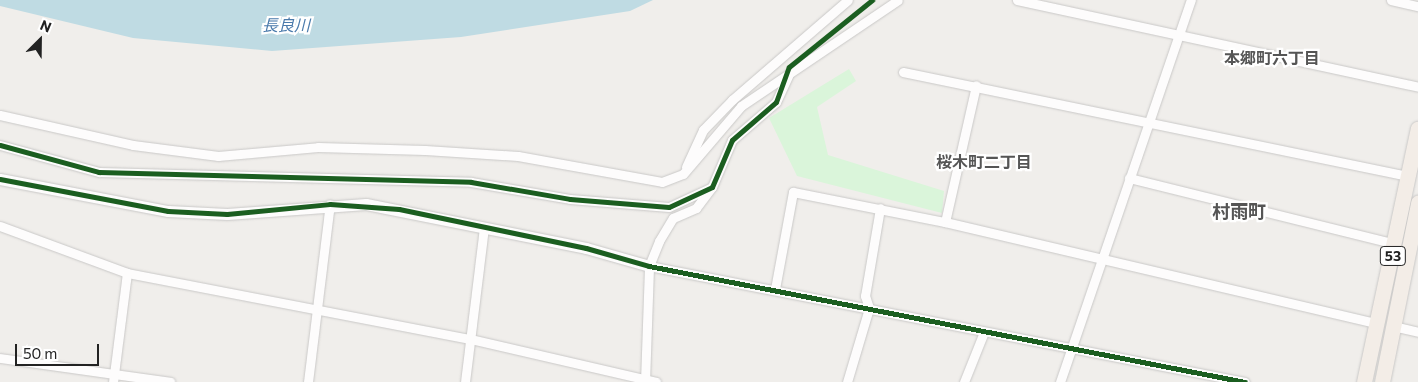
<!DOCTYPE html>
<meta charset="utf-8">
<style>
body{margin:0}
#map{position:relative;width:1418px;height:382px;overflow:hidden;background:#f0eeeb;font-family:Commissioner,"Noto Sans JP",sans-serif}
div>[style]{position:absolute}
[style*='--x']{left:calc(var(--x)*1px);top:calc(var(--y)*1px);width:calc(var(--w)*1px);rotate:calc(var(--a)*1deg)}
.park>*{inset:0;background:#daf5da}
.water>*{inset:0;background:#bfdbe3}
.roads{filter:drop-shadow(0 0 1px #c9c8c7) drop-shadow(0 0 1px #c9c8c7)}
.minor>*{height:9px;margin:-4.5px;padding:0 4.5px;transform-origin:4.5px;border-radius:4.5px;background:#fdfcfc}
.tertiary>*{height:11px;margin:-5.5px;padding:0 5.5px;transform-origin:5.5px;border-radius:5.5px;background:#fdfcfc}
.primary>*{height:15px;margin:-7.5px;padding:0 7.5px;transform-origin:7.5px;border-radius:7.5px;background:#f3ede7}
.cycleway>*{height:5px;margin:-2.5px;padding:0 2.5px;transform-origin:2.5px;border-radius:2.5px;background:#1b5e20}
span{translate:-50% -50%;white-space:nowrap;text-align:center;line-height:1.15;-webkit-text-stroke:4.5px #fff;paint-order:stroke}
.shield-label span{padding:1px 4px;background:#fff;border:1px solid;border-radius:4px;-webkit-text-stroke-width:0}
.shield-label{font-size:14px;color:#222;font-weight:700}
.water-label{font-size:16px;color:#4a7aab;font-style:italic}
.neighbourhood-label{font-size:16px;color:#555;font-weight:700}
.quarter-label{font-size:18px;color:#555;font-weight:700}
.north{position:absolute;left:15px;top:15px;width:50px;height:50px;-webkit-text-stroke:4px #fff;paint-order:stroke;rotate:23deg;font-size:14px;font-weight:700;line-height:20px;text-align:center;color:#222}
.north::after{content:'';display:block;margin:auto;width:18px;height:22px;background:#222;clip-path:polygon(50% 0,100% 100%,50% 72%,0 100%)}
.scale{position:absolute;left:15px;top:344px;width:84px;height:22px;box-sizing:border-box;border:2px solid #222;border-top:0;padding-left:6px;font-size:15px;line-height:18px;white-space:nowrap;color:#222;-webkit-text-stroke:4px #fff;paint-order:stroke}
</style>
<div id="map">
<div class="park">
<i style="clip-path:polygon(849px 69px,856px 81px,817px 107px,828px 155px,944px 191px,942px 213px,797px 176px,769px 118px)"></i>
</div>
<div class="water">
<i style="clip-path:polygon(0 0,653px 0,630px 11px,461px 37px,272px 51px,133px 38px,0 6px)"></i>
</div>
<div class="roads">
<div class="minor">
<i style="--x:1017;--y:0;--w:410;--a:12.2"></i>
<i style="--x:1391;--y:0;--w:28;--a:13"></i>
<i style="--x:903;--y:72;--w:516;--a:11.64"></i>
<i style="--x:0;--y:115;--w:136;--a:12.7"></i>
<i style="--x:133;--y:145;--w:86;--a:7.4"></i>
<i style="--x:218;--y:156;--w:100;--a:-5.1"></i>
<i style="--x:318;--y:147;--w:107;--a:1.6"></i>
<i style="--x:425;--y:150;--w:93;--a:3.7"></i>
<i style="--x:518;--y:156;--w:146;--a:10.2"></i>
<i style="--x:662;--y:182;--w:22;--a:-21"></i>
<i style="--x:683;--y:174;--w:89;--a:-49.5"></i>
<i style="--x:741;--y:106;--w:189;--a:-34"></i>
<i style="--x:0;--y:145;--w:103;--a:15.3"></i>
<i style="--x:99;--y:172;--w:372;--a:1.5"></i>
<i style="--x:471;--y:182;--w:100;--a:9.7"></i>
<i style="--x:570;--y:199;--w:99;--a:4.6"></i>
<i style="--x:669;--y:207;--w:47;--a:-24.9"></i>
<i style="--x:686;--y:167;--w:41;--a:-65.3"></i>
<i style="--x:703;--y:130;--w:42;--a:-46"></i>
<i style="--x:732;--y:100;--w:153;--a:-40.8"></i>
<i style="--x:1129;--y:178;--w:274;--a:13.9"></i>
<i style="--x:945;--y:222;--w:140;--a:-77.2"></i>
<i style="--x:0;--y:226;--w:135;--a:20.3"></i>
<i style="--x:127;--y:273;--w:349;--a:10.9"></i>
<i style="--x:470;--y:339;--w:191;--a:13"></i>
<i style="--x:649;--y:266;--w:607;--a:11.01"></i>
<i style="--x:775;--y:289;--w:99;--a:-79.5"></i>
<i style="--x:793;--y:192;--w:155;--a:11.2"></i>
<i style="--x:945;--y:222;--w:444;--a:13.2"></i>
<i style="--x:1393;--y:326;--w:26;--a:13"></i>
<i style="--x:0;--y:358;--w:172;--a:8"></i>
<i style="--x:113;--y:382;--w:110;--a:-82.7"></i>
<i style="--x:308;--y:382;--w:179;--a:-83"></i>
<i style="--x:465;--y:382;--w:155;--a:-83"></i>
<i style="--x:645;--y:382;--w:116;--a:-88"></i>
<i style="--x:649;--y:266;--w:27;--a:-68"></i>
<i style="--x:659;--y:241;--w:27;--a:-59"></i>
<i style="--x:673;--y:218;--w:25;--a:-23"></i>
<i style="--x:696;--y:208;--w:26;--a:-53"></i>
<i style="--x:712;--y:187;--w:51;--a:-66.9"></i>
<i style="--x:732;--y:140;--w:58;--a:-40.8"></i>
<i style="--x:776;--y:102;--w:29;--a:-65"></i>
<i style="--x:847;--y:382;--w:77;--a:-73.4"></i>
<i style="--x:869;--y:308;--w:13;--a:-108"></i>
<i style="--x:865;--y:296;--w:89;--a:-80.3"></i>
<i style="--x:964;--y:382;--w:54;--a:-68.2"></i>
<i style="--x:1060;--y:382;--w:404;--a:-71.1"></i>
</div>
<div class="tertiary">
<i style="--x:0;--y:179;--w:171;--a:10.8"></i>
<i style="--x:168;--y:211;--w:59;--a:2.9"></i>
<i style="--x:227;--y:214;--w:139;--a:-4.1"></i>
<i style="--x:366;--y:204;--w:224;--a:11.3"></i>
<i style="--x:586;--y:248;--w:66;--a:15.9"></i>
</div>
<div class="primary">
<i style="--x:1364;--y:382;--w:259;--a:-78"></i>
<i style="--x:1382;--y:382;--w:183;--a:-78.6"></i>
</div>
</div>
<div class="cycleway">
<i style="--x:0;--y:145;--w:103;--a:15.3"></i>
<i style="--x:99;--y:172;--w:372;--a:1.5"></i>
<i style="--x:471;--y:182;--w:100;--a:9.7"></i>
<i style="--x:570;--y:199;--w:99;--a:4.6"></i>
<i style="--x:669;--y:207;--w:47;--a:-24.9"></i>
<i style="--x:712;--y:187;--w:51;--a:-66.9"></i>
<i style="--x:732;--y:140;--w:58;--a:-40.8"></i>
<i style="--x:776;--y:102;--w:37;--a:-70"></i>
<i style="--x:789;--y:67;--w:107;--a:-38.9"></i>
<i style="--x:0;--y:179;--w:171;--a:10.8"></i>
<i style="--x:168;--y:211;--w:59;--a:2.9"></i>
<i style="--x:227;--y:214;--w:103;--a:-5.5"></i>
<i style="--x:330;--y:204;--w:69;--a:4.1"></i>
<i style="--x:399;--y:209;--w:191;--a:11.8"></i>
<i style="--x:586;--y:248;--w:66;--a:15.9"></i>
<i style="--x:649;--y:266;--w:607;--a:11.01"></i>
</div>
<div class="shield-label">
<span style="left:1393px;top:256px">53</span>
</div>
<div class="water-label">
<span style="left:286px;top:25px">長良川</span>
</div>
<div class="neighbourhood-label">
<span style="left:1272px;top:58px">本郷町六丁目</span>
<span style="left:984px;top:162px">桜木町二丁目</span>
</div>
<div class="quarter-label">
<span style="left:1239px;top:211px">村雨町</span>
</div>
<div class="north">N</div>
<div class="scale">50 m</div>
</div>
